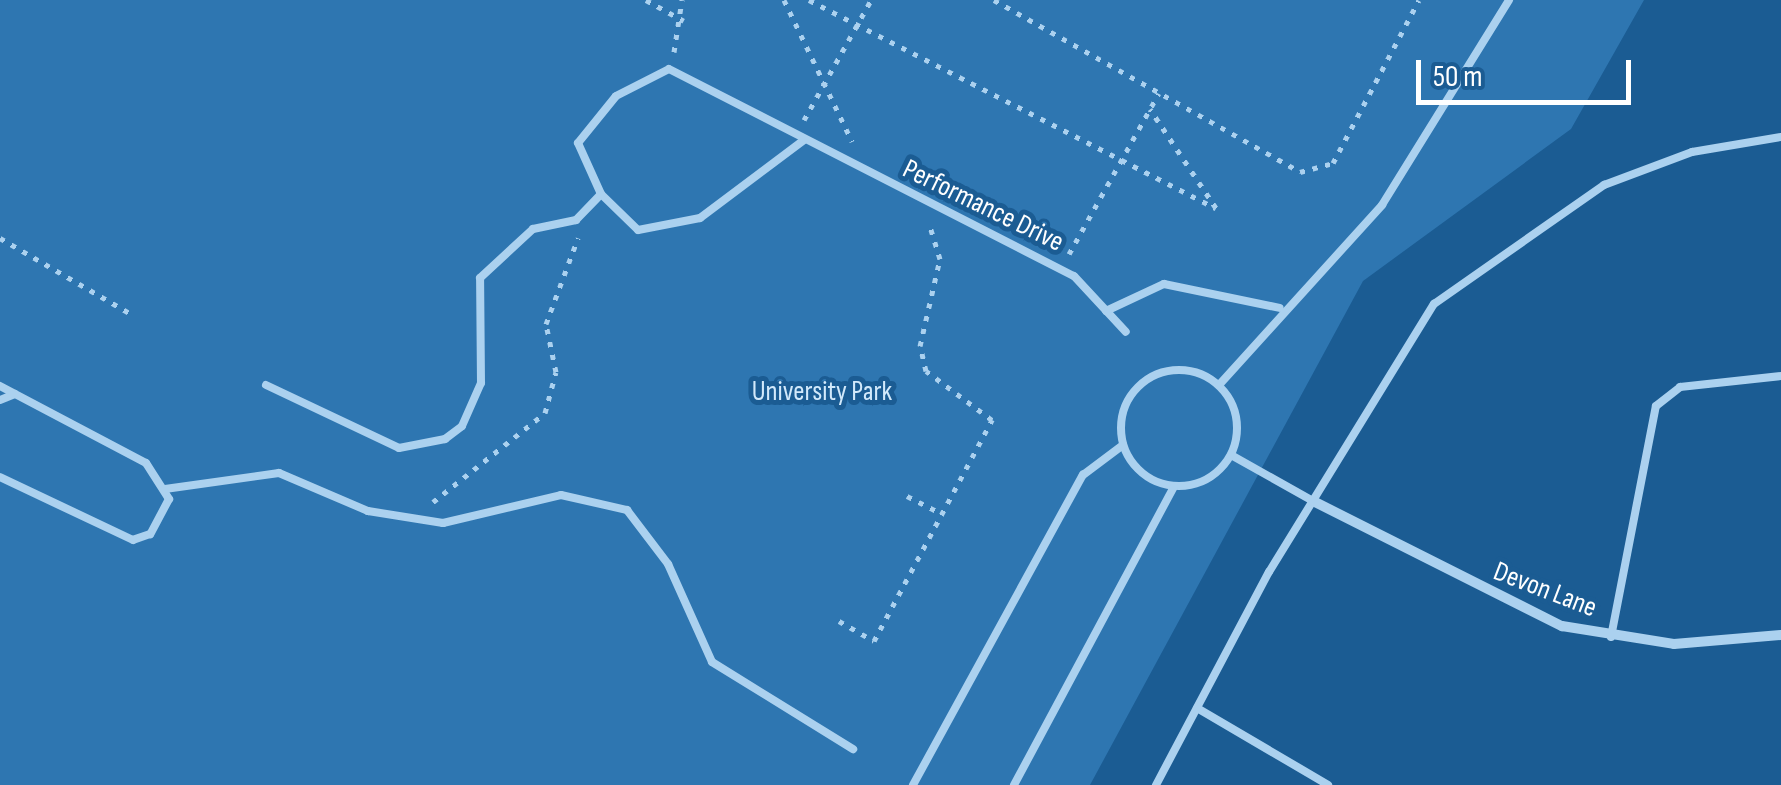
<!DOCTYPE html>
<style>
body{margin:0}
#map{position:relative;width:1781px;height:785px;overflow:hidden;background:#1b5c93;font-family:"Sofia Sans Condensed",sans-serif}
div>[style]{position:absolute}
[style*='--x']{left:calc(var(--x)*1px);top:calc(var(--y)*1px);width:calc(var(--w)*1px);rotate:calc(var(--a)*1deg)}
.green>*{inset:0;background:#2e76b1}
.path>*{height:5px;margin-top:-2.5px;transform-origin:0;background:repeating-linear-gradient(90deg,#abd1ef 0 5px,transparent 0 13px)}
.service>*{height:8px;margin:-4px;padding:0 4px;transform-origin:4px;border-radius:4px;background:#abd1ef}
.service>.ring{margin:-4px;padding:0;box-sizing:content-box;background:none;border:8px solid #abd1ef;border-radius:50%}
.minor>*{height:10px;margin:-5px;padding:0 5px;transform-origin:5px;border-radius:5px;background:#abd1ef}
span{translate:-50% -50%;white-space:nowrap;text-align:center;line-height:1.15;-webkit-text-stroke:10px #1b5c93;paint-order:stroke}
.street-label{font-size:28px;color:#fff}
.park-label{font-size:28px;color:#d2e9fb}
.scale{position:absolute;left:1416px;top:60px;width:215px;height:45px;box-sizing:border-box;border:5px solid #fff;border-top:0;padding-left:12px;font-size:30px;line-height:35px;white-space:nowrap;color:#fff;-webkit-text-stroke:8px #1b5c93;paint-order:stroke}
</style>
<div id="map">
<div class="green">
<i style="clip-path:polygon(0 0,1644px 0,1571px 129px,1363px 281px,1090px 785px,0 785px)"></i>
</div>
<div class="path">
<i style="--x:646;--y:0;--w:43;--a:28.9"></i>
<i style="--x:784;--y:0;--w:157;--a:64.3"></i>
<i style="--x:809;--y:0;--w:457;--a:27.1"></i>
<i style="--x:1216;--y:208;--w:119;--a:-123.7"></i>
<i style="--x:994;--y:0;--w:351;--a:29.3"></i>
<i style="--x:1300;--y:172;--w:34;--a:-15"></i>
<i style="--x:1333;--y:163;--w:184;--a:-62.2"></i>
<i style="--x:674;--y:52;--w:53;--a:-81.3"></i>
<i style="--x:804;--y:120;--w:137;--a:-60.8"></i>
<i style="--x:0;--y:238;--w:154;--a:30.1"></i>
<i style="--x:1069;--y:254;--w:184;--a:-60.8"></i>
<i style="--x:907;--y:496;--w:39;--a:27"></i>
<i style="--x:433;--y:502;--w:143;--a:-38.5"></i>
<i style="--x:545;--y:413;--w:42;--a:-75"></i>
<i style="--x:556;--y:372;--w:49;--a:-101.8"></i>
<i style="--x:546;--y:324;--w:92;--a:-69.6"></i>
<i style="--x:839;--y:621;--w:40;--a:29.7"></i>
<i style="--x:874;--y:641;--w:251;--a:-61.9"></i>
<i style="--x:992;--y:420;--w:82;--a:-143.4"></i>
<i style="--x:926;--y:371;--w:26;--a:-103"></i>
<i style="--x:920;--y:346;--w:89;--a:-77.1"></i>
<i style="--x:940;--y:259;--w:38;--a:-107"></i>
</div>
<div class="service">
<i style="--x:804;--y:140;--w:130;--a:143.1"></i>
<i style="--x:700;--y:218;--w:63;--a:169"></i>
<i style="--x:638;--y:230;--w:52;--a:-135.8"></i>
<i style="--x:601;--y:194;--w:56;--a:-114.3"></i>
<i style="--x:578;--y:143;--w:60;--a:-51"></i>
<i style="--x:616;--y:96;--w:59;--a:-27"></i>
<i style="--x:669;--y:69;--w:455;--a:27.1"></i>
<i style="--x:1074;--y:276;--w:76;--a:47.1"></i>
<i style="--x:1106;--y:311;--w:64;--a:-25"></i>
<i style="--x:1164;--y:284;--w:118;--a:11.7"></i>
<i class="ring" style="left:1121px;top:370px;width:108px;height:108px"></i>
<i style="--x:266;--y:385;--w:147;--a:25.3"></i>
<i style="--x:399;--y:448;--w:47;--a:-11.1"></i>
<i style="--x:445;--y:439;--w:21;--a:-37"></i>
<i style="--x:462;--y:426;--w:47;--a:-66.2"></i>
<i style="--x:481;--y:383;--w:105;--a:-90.5"></i>
<i style="--x:480;--y:278;--w:72;--a:-42.8"></i>
<i style="--x:533;--y:229;--w:44;--a:-11.8"></i>
<i style="--x:576;--y:220;--w:36;--a:-46"></i>
<i style="--x:1219;--y:385;--w:243;--a:-47.8"></i>
<i style="--x:1382;--y:205;--w:241;--a:-58.2"></i>
<i style="--x:0;--y:386;--w:165;--a:27.8"></i>
<i style="--x:146;--y:463;--w:43;--a:57.4"></i>
<i style="--x:169;--y:499;--w:40;--a:118"></i>
<i style="--x:150;--y:534;--w:18;--a:161"></i>
<i style="--x:133;--y:540;--w:147;--a:-154.7"></i>
<i style="--x:0;--y:400;--w:16;--a:-22"></i>
<i style="--x:1231;--y:455;--w:94;--a:29.3"></i>
<i style="--x:165;--y:489;--w:115;--a:-8"></i>
<i style="--x:279;--y:473;--w:97;--a:23.1"></i>
<i style="--x:368;--y:511;--w:76;--a:9.1"></i>
<i style="--x:443;--y:523;--w:121;--a:-13.3"></i>
<i style="--x:561;--y:495;--w:68;--a:12.8"></i>
<i style="--x:627;--y:510;--w:68;--a:52.8"></i>
<i style="--x:668;--y:564;--w:107;--a:65.8"></i>
<i style="--x:712;--y:662;--w:166;--a:31.7"></i>
<i style="--x:1611;--y:637;--w:235;--a:-79"></i>
<i style="--x:1656;--y:406;--w:31;--a:-38"></i>
<i style="--x:1680;--y:387;--w:102;--a:-6.2"></i>
<i style="--x:1197;--y:708;--w:152;--a:30.4"></i>
<i style="--x:913;--y:785;--w:354;--a:-61.3"></i>
<i style="--x:1083;--y:475;--w:50;--a:-36.9"></i>
<i style="--x:1014;--y:785;--w:338;--a:-61.8"></i>
<i style="--x:1156;--y:785;--w:241;--a:-62.1"></i>
<i style="--x:1269;--y:572;--w:315;--a:-58.4"></i>
<i style="--x:1434;--y:304;--w:208;--a:-35"></i>
<i style="--x:1604;--y:185;--w:94;--a:-20.6"></i>
<i style="--x:1692;--y:152;--w:90;--a:-9.6"></i>
</div>
<div class="minor">
<i style="--x:1313;--y:501;--w:279;--a:26.7"></i>
<i style="--x:1562;--y:626;--w:113;--a:9.1"></i>
<i style="--x:1674;--y:644;--w:107;--a:-4.8"></i>
</div>
<div class="street-label">
<span style="left:983px;top:206px;rotate:26deg">Performance Drive</span>
<span style="left:1545px;top:590px;rotate:21deg">Devon Lane</span>
</div>
<div class="park-label">
<span style="left:822px;top:392px">University Park</span>
</div>
<div class="scale">50 m</div>
</div>
